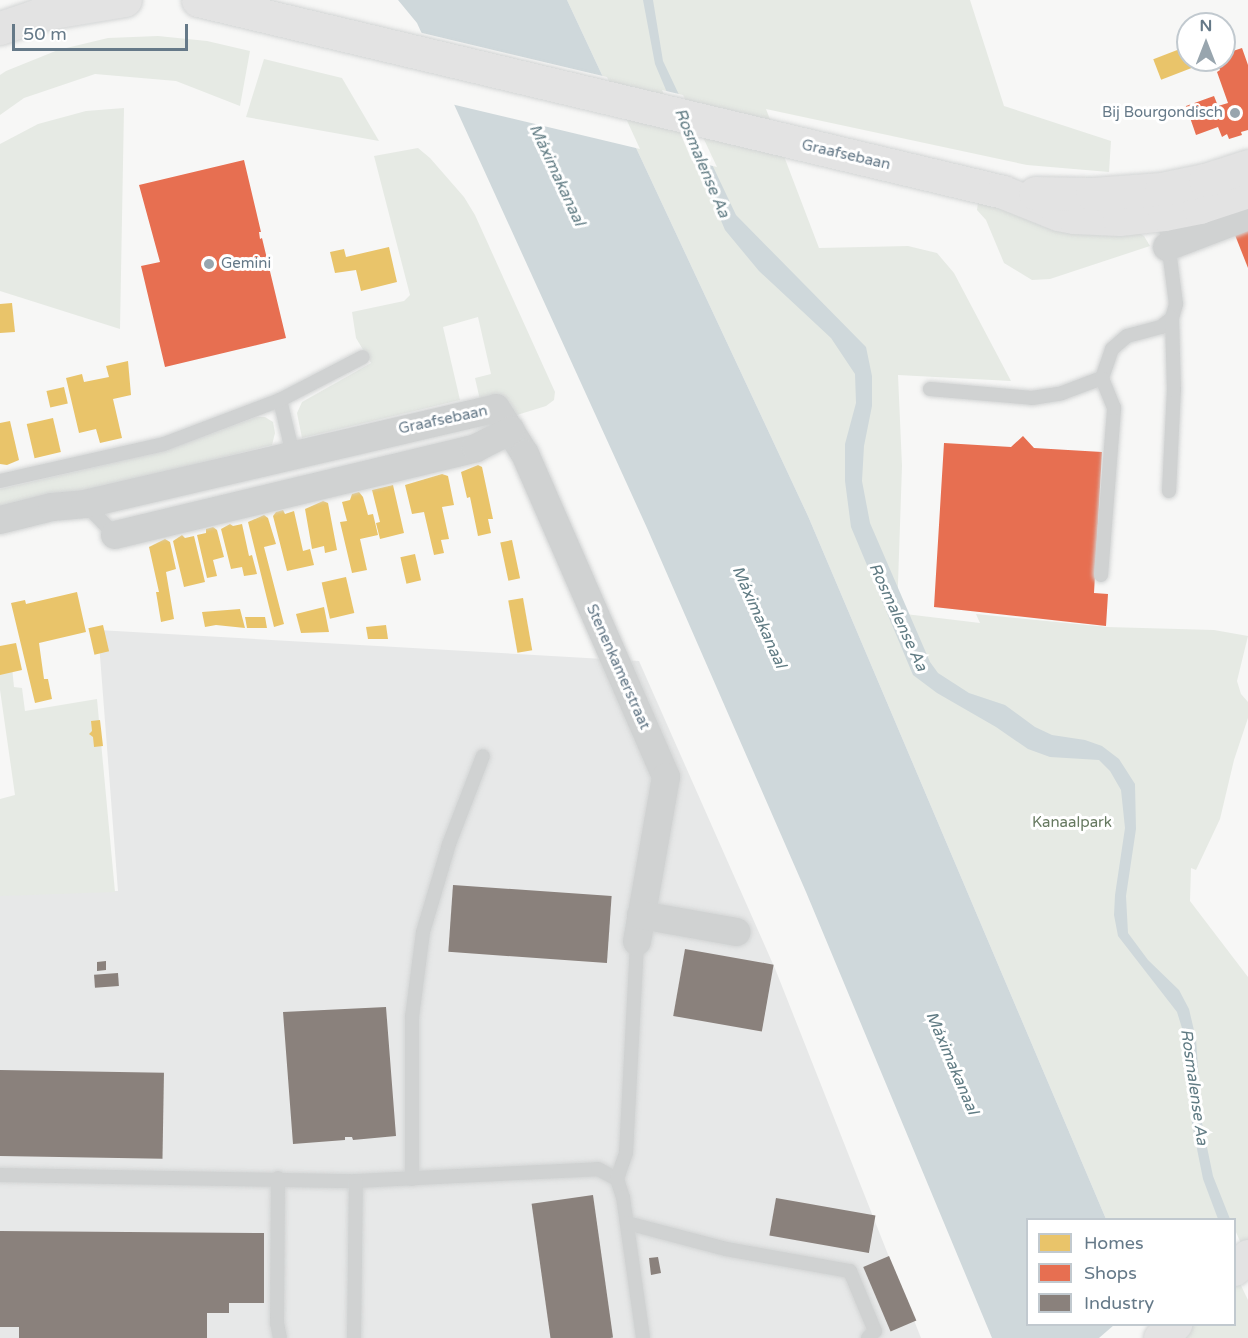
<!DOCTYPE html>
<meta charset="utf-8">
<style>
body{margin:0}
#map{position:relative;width:1248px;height:1338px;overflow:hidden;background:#f7f7f6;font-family:"Varela Round",sans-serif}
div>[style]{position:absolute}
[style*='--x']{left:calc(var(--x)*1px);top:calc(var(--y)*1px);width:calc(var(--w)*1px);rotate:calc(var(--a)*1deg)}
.built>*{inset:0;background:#e7e8e8}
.green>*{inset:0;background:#e6eae4}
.water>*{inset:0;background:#cfd8db}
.pier>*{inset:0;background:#f7f7f6}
.homes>*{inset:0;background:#e9c46a;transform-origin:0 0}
.shops>*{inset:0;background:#e76f51}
.industry>*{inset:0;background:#8a817c;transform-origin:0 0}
.roads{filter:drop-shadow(0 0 2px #d3d5d5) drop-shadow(0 0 2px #d3d5d5)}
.lane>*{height:14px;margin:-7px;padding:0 7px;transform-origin:7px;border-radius:7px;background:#d0d2d2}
.street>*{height:28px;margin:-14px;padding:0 14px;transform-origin:14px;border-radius:14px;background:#d0d2d2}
.secondary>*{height:33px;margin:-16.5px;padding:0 16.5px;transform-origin:16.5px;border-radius:16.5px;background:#e3e3e3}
.highway>*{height:33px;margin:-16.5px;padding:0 16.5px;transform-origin:16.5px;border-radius:16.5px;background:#e3e3e3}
.dots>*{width:16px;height:16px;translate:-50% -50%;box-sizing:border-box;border:3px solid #fff;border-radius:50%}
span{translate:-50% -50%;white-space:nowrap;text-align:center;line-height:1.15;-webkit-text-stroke:6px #fff;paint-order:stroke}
.poi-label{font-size:15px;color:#657988}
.right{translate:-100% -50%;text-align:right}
.left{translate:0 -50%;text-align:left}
.street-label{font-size:15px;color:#657988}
.park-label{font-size:15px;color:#667960}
.water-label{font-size:16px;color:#607b83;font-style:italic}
.legend{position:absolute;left:1026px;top:1218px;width:210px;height:108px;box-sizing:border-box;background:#fff;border:2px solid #c1c9cf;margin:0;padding:8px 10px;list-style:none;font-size:18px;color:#657988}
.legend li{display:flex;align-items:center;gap:12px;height:30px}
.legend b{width:30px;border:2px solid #c1c9cf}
.north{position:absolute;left:1176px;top:12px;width:60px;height:60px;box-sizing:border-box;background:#fff;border:2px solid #c1c9cf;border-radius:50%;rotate:0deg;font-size:16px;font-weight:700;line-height:24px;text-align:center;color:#657988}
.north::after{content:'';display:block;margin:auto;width:21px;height:27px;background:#98a5ae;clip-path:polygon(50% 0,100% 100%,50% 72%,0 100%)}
.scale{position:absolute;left:12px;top:24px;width:176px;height:27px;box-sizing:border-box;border:3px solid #657988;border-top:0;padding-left:8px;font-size:18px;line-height:21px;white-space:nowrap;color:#657988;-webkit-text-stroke:4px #fff;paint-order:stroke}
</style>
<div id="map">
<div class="built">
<i style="clip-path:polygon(98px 630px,639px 661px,776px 971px,921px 1338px,0 1338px,0 893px,118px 891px)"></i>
</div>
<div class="green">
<i style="clip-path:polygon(567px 0,970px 0,1004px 106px,1111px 141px,1109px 172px,1027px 165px,766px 109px,819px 248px,908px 246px,937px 253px,954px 273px,1011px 381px,898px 375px,902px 466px,897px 613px,980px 623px,976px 614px,1107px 627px,1214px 630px,1248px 636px,1237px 681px,1241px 694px,1248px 702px,1248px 718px,1234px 760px,1220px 819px,1196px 870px,1191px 868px,1190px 901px,1248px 977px,1248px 1338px,1156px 1338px,1150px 1325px,1234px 1324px,1234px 1220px,1106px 1219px,808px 516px)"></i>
<i style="clip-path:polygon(158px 36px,207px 41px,250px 51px,240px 106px,176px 81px,95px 74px,24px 98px,0 115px,0 75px,6px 71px,58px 50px,108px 38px)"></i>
<i style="clip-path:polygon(264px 59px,342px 78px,379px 141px,246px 117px)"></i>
<i style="clip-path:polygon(124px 108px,120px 329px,0 291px,0 144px,38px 124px,86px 111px)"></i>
<i style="clip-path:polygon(418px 148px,430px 158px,464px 197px,475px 215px,555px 392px,554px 400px,546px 406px,517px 415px,480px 400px,475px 378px,491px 374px,478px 317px,443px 327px,460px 400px,302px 438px,297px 413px,302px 402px,371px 363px,356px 338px,352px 312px,404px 301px,410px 295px,374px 156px)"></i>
<i style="clip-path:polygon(978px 203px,1132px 228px,1144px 236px,1150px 246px,1050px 279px,1032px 280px,1004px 263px,986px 220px,977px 210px)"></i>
<i style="clip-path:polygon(256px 417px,265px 417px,273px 422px,275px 433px,272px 445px,0 512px,0 489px,165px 451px)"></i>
<i style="clip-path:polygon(12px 667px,14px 687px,22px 688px,25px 711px,97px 699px,115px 892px,0 896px,0 799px,15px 795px,0 690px,0 668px)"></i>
</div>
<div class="water">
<i style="clip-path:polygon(398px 0,567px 0,808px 516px,1106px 1219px,1028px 1220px,1028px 1324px,1150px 1325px,1156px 1338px,992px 1338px,806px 892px,647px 528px,417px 23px)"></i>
<i style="clip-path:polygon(643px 0,653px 0,663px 61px,736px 215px,866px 347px,872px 376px,872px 406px,864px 446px,862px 481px,870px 523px,930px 662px,938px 673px,969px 693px,1005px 705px,1035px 727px,1052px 735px,1085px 740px,1102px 746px,1119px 759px,1135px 784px,1136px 829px,1126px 896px,1128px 933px,1148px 960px,1179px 990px,1189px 1009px,1196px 1039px,1202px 1123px,1213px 1176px,1230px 1219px,1218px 1219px,1203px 1179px,1192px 1124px,1186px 1041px,1177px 1012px,1118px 936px,1114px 915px,1115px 895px,1125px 828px,1121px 790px,1110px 771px,1099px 760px,1050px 757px,1028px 749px,996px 727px,937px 693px,913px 675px,851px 527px,845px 481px,845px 444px,856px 403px,855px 374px,831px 338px,759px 271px,725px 230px,655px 64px)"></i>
</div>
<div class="pier">
<i style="clip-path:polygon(418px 32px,607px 77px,640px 149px,451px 104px)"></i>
<i style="clip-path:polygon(662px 90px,683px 95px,717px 167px,692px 161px)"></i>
<i style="clip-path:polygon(1235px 1230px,1248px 1259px,1248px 1300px,1234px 1271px)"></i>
<i style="clip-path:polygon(1154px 1324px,1159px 1338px,1099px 1338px,1114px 1325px)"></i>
</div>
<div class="homes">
<i style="left:1185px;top:47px;width:22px;height:34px;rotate:69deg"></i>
<i style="clip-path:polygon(389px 247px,397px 282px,361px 291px,356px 270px,335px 273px,330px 252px,344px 249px,346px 257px)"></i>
<i style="clip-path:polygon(12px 303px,15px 332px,0 333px,0 304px)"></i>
<i style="clip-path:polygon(128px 361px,131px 395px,113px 399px,122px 438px,100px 443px,96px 429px,79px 433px,66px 378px,82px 374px,84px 382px,109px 377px,106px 366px)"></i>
<i style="left:64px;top:387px;width:17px;height:18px;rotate:77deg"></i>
<i style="left:53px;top:418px;width:35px;height:27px;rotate:77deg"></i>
<i style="clip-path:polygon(10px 421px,19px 460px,7px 465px,0 464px,0 423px)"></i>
<i style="clip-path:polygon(478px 465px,482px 467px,493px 519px,488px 519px,491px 533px,478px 536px,470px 497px,467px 498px,461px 472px)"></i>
<i style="clip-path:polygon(442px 474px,448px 476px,454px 505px,442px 507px,449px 539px,441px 540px,444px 553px,434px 555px,424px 512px,412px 514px,405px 485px)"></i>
<i style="clip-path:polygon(393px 485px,404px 533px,380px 539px,376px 523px,380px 522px,372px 490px)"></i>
<i style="clip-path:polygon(359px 492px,363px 497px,368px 515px,373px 514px,378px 535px,360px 539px,367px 570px,352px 573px,340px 522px,347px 521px,342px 502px,350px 500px,352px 494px)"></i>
<i style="clip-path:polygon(323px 501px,328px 503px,337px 550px,325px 553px,324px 546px,312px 549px,305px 509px)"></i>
<i style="clip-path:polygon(283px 510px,285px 514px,294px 511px,303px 551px,310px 549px,314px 565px,287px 571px,273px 516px,276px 512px)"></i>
<i style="clip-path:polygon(264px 515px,268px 518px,276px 544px,264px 547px,284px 624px,274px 627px,248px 522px)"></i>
<i style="clip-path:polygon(230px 524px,233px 526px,242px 524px,249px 556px,252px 555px,257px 574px,244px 576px,242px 567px,231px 569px,221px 529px)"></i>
<i style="clip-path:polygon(213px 527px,217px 530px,224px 557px,213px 560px,217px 576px,207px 578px,197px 535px,206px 533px,206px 529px)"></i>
<i style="clip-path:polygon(182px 535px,185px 538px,194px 536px,205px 582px,184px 587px,173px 541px)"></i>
<i style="clip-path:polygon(165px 539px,170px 542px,176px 569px,166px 572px,174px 619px,161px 622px,156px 592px,159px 592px,149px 547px)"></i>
<i style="left:512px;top:540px;width:39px;height:12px;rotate:78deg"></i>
<i style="left:415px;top:554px;width:27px;height:15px;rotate:77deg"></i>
<i style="left:346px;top:577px;width:37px;height:25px;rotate:77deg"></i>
<i style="clip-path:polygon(77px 592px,86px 632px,39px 643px,44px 679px,48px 679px,52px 699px,35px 703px,11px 603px,25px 600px,26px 604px)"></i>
<i style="left:523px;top:598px;width:53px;height:15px;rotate:80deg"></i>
<i style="clip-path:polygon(324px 607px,329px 632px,301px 633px,296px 614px)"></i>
<i style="clip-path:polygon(240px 609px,245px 628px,216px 625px,205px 627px,202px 612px)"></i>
<i style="clip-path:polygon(245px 617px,265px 617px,267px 628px,247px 628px)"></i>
<i style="left:103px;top:625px;width:27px;height:15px;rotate:77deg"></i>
<i style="clip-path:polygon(386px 625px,388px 639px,368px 639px,366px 627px)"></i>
<i style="clip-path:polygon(16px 643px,22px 670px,0 675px,0 646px)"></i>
<i style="clip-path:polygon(100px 720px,103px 746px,94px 747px,93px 737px,89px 734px,92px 731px,91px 721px)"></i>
</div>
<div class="shops">
<i style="clip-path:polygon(1242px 48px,1248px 65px,1248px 130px,1241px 132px,1242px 135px,1229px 139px,1227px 134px,1222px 137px,1218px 127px,1196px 135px,1186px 106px,1214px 96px,1218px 106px,1228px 103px,1217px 72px,1220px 70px,1216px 60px,1224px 60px,1224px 54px)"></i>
<i style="clip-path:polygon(244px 160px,261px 232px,259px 232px,260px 239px,262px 238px,286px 338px,165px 367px,141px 266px,160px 262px,139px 185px)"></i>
<i style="clip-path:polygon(1248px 230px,1248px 268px,1235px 235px)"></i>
<i style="clip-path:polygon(1023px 436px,1034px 448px,1102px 452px,1094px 593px,1108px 594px,1106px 626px,934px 607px,944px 443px,1011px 447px)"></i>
</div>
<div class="industry">
<i style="left:453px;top:885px;width:159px;height:67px;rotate:4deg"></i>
<i style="left:685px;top:949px;width:90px;height:68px;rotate:10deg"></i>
<i style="clip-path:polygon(106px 961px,106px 970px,97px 971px,97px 962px)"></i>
<i style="left:118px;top:973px;width:13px;height:24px;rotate:86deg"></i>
<i style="clip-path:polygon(386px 1007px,396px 1136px,353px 1140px,352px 1137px,345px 1137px,345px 1140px,293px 1144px,283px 1012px)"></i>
<i style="left:0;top:1070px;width:164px;height:86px;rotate:1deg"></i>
<i style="left:593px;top:1195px;width:144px;height:62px;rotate:82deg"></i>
<i style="left:776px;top:1198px;width:101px;height:38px;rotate:10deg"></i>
<i style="clip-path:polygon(0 1231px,264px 1233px,264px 1303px,229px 1303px,229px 1313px,207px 1313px,207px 1338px,19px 1338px,19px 1327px,0 1327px)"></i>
<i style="left:889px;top:1256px;width:70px;height:28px;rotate:67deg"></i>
<i style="clip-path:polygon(658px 1257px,661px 1273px,651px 1275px,649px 1258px)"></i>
</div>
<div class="roads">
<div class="lane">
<i style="--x:930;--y:389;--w:102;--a:5"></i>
<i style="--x:1032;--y:398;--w:30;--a:-9"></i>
<i style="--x:1062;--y:393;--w:43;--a:-20.6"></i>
<i style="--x:1102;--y:378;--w:31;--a:-71"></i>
<i style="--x:1112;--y:349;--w:20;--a:-41"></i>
<i style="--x:1127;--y:336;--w:35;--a:-15"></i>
<i style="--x:1161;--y:327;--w:14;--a:-39"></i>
<i style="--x:1172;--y:318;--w:15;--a:-74"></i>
<i style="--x:1176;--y:304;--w:93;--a:-97.4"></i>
<i style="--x:280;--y:400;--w:56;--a:76.5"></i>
<i style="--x:0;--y:481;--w:168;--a:-12.7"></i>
<i style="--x:164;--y:444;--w:124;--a:-20.8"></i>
<i style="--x:280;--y:400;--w:93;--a:-27.4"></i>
<i style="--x:1169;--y:491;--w:101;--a:-87.2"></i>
<i style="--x:1174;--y:390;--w:72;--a:-91.6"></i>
<i style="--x:85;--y:504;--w:43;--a:45.9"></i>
<i style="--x:1101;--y:575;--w:168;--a:-85.5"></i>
<i style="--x:1114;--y:408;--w:32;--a:-112"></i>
<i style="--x:0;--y:1175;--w:356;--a:1"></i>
<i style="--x:356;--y:1181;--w:242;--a:-2.8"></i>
<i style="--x:598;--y:1169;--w:21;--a:28"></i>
<i style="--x:617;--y:1179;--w:19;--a:72"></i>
<i style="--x:623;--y:1197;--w:142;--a:81.9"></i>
<i style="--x:278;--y:1178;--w:145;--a:90.4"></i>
<i style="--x:277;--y:1323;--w:15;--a:79"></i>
<i style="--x:412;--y:1179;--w:162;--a:-90"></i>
<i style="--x:412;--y:1017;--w:86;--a:-82.6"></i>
<i style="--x:423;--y:932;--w:92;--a:-73.5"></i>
<i style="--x:449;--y:844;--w:94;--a:-68.9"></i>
<i style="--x:617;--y:1179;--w:28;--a:-71"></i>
<i style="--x:626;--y:1153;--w:212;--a:-87"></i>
<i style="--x:627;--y:1223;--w:102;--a:14.7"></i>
<i style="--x:726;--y:1249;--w:126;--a:10.1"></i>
<i style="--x:850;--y:1271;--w:65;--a:67.4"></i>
<i style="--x:875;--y:1331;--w:10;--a:135"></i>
<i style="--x:354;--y:1338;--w:157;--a:-89.3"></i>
</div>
<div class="street">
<i style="--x:1167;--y:247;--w:87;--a:-20.9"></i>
<i style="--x:0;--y:520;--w:54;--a:-14"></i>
<i style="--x:52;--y:507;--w:33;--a:-5"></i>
<i style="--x:85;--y:504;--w:422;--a:-13.1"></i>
<i style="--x:496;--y:408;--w:54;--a:57.8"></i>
<i style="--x:525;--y:454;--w:352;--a:66.4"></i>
<i style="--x:666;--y:777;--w:167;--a:100"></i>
<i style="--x:115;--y:535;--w:371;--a:-13.5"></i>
<i style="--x:476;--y:448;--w:39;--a:-27"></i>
<i style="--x:641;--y:915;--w:97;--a:10.1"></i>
</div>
<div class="secondary">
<i style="--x:198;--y:0;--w:828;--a:13.41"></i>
<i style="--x:1003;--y:192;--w:59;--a:21.8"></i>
<i style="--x:1058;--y:214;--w:16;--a:11"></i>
<i style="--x:1074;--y:217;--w:45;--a:2.5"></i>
<i style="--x:1119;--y:219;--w:45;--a:-6.3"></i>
<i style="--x:1164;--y:214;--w:36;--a:-11"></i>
<i style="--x:1199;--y:207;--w:52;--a:-18.1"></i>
<i style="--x:0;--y:28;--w:43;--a:-18.9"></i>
<i style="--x:41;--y:14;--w:85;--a:-9.5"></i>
<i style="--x:1035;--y:193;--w:57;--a:1"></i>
<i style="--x:1092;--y:194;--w:69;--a:-4.1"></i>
<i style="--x:1161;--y:189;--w:45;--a:-11.6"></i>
<i style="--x:1205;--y:180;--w:45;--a:-18"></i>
</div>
<div class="highway">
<i style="--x:1234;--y:1269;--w:19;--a:-43"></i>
<i style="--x:1160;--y:1338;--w:21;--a:-43"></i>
</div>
</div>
<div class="dots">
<i style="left:1235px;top:113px;background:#98a5ae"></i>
<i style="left:209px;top:264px;background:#98a5ae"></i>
</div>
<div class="poi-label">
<span class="right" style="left:1223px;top:113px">Bij Bourgondisch</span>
<span class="left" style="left:221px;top:264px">Gemini</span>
</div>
<div class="street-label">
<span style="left:846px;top:155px;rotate:13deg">Graafsebaan</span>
<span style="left:443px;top:420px;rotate:-12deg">Graafsebaan</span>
<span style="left:618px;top:667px;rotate:66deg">Stenenkamerstraat</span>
</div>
<div class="park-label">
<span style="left:1072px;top:823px">Kanaalpark</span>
</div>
<div class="water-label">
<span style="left:702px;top:163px;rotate:67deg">Rosmalense Aa</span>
<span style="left:557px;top:175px;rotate:65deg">Máximakanaal</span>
<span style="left:759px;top:617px;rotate:66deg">Máximakanaal</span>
<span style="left:898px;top:617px;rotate:65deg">Rosmalense Aa</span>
<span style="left:952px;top:1063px;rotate:67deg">Máximakanaal</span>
<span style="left:1194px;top:1087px;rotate:82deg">Rosmalense Aa</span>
</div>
<ul class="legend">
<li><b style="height:16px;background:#e9c46a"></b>Homes</li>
<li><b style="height:16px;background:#e76f51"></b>Shops</li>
<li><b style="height:16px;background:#8a817c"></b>Industry</li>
</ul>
<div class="north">N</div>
<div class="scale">50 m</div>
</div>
